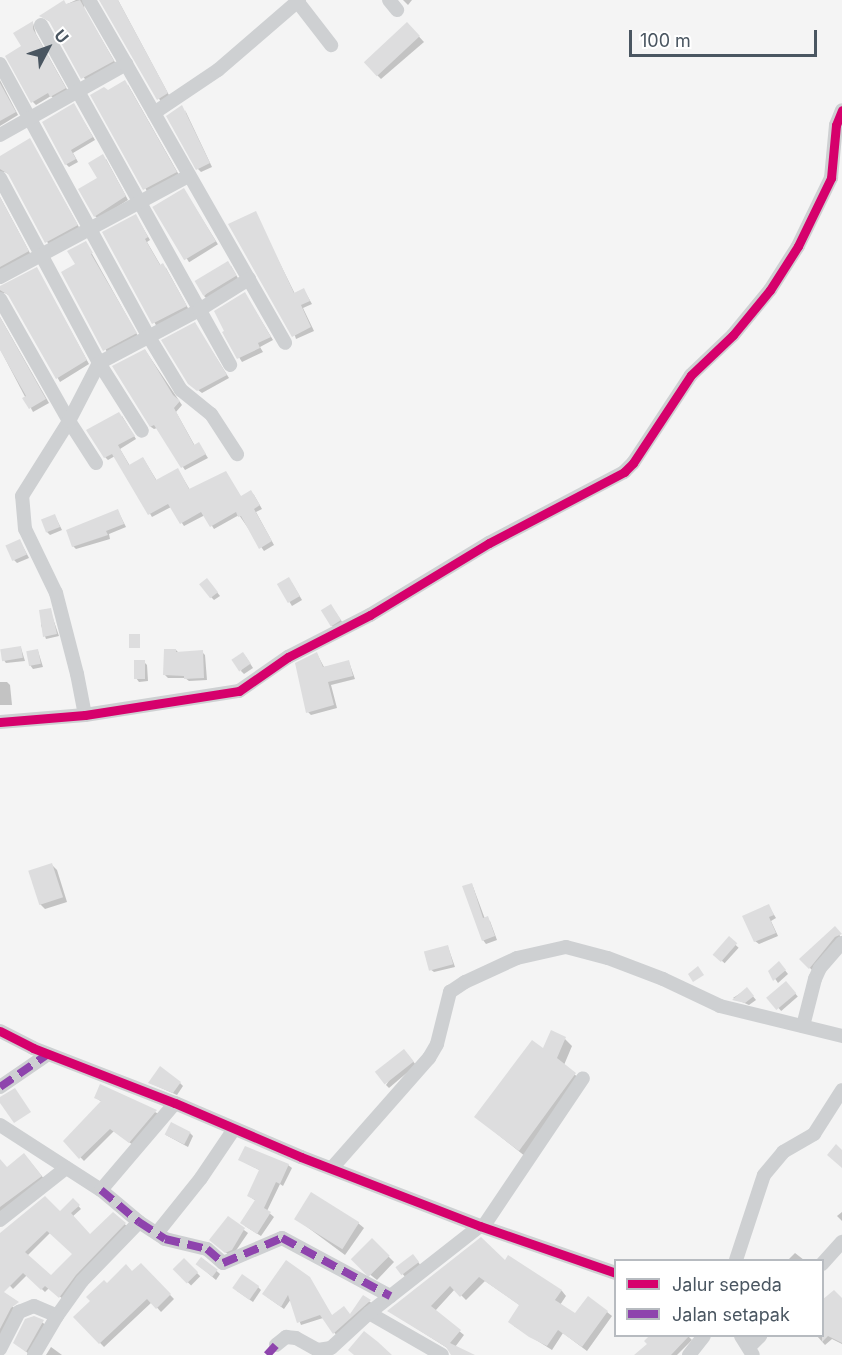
<!DOCTYPE html>
<style>
body{margin:0}
#map{position:relative;width:842px;height:1355px;overflow:hidden;background:#f4f4f4;font-family:Inter,sans-serif}
div>[style]{position:absolute}
[style*='--x']{left:calc(var(--x)*1px);top:calc(var(--y)*1px);width:calc(var(--w)*1px);rotate:calc(var(--a)*1deg)}
.shadow>*{inset:0;background:#0003;transform-origin:0 0}
.building>*{inset:0;background:#ddddde;transform-origin:0 0}
.minor>*{height:14px;margin:-7px;padding:0 7px;transform-origin:7px;border-radius:7px;background:#ced0d2}
.quiet>*{height:8px;margin-top:-4px;transform-origin:0;background:repeating-linear-gradient(90deg,#8e44ad 0 15px,transparent 0 23px)}
.cycleway>*{height:9px;margin:-4.5px;padding:0 4.5px;transform-origin:4.5px;border-radius:4.5px;background:#d6006c}
span{translate:-50% -50%;white-space:nowrap;text-align:center;line-height:1.15;-webkit-text-stroke:6px #fff;paint-order:stroke}
.legend{position:absolute;left:614px;top:1259px;width:210px;height:78px;box-sizing:border-box;background:#fff;border:2px solid #b7bbc0;margin:0;padding:8px 10px;list-style:none;font-size:18px;color:#4a5661}
.legend li{display:flex;align-items:center;gap:12px;height:30px}
.legend b{width:30px;border:2px solid #b7bbc0}
.north{position:absolute;left:18px;top:18px;width:60px;height:60px;-webkit-text-stroke:4px #fff;paint-order:stroke;rotate:49deg;font-size:16px;font-weight:700;line-height:24px;text-align:center;color:#4a5661}
.north::after{content:'';display:block;margin:auto;width:21px;height:27px;background:#4a5661;clip-path:polygon(50% 0,100% 100%,50% 72%,0 100%)}
.scale{position:absolute;left:629px;top:30px;width:188px;height:27px;box-sizing:border-box;border:3px solid #4a5661;border-top:0;padding-left:8px;font-size:18px;line-height:21px;white-space:nowrap;color:#4a5661;-webkit-text-stroke:4px #fff;paint-order:stroke}
</style>
<div id="map">
<div class="shadow">
<i style="clip-path:polygon(76px 0,85px 0,84px 9px,116px 64px,86px 81px,52px 23px,41px 16px)"></i>
<i style="clip-path:polygon(101px 0,118px 0,170px 97px,161px 102px)"></i>
<i style="clip-path:polygon(403px 0,412px 0,408px 5px)"></i>
<i style="clip-path:polygon(33px 23px,36px 34px,68px 91px,54px 99px,51px 96px,36px 105px,33px 102px,23px 47px)"></i>
<i style="clip-path:polygon(412px 29px,424px 42px,381px 79px,376px 74px)"></i>
<i style="clip-path:polygon(0 80px,18px 115px,0 126px)"></i>
<i style="clip-path:polygon(128px 85px,179px 175px,147px 192px,107px 92px)"></i>
<i style="clip-path:polygon(74px 105px,95px 140px,73px 153px,78px 162px,69px 167px,66px 164px)"></i>
<i style="clip-path:polygon(185px 110px,212px 167px,201px 172px,198px 169px)"></i>
<i style="clip-path:polygon(30px 140px,80px 229px,49px 245px,10px 175px,5px 172px,0 173px,0 157px)"></i>
<i style="clip-path:polygon(106px 159px,128px 200px,98px 219px,95px 216px,99px 178px)"></i>
<i style="left:184px;top:190px;width:64px;height:34px;rotate:58deg"></i>
<i style="clip-path:polygon(0 197px,31px 255px,0 272px)"></i>
<i style="clip-path:polygon(255px 213px,295px 294px,304px 290px,312px 304px,303px 308px,314px 331px,296px 339px)"></i>
<i style="clip-path:polygon(136px 216px,150px 240px,147px 242px,161px 266px,166px 268px,189px 310px,157px 327px,104px 233px)"></i>
<i style="clip-path:polygon(86px 243px,138px 336px,107px 353px,77px 265px)"></i>
<i style="clip-path:polygon(231px 266px,239px 280px,207px 299px,204px 296px)"></i>
<i style="clip-path:polygon(37px 269px,89px 364px,60px 382px,10px 296px,5px 293px,0 294px,0 287px)"></i>
<i style="clip-path:polygon(245px 294px,273px 340px,260px 347px,263px 352px,242px 362px,224px 333px)"></i>
<i style="clip-path:polygon(0 317px,49px 403px,33px 412px,0 349px)"></i>
<i style="clip-path:polygon(195px 324px,229px 378px,202px 393px,189px 383px)"></i>
<i style="clip-path:polygon(145px 350px,182px 405px,176px 412px,195px 446px,199px 444px,208px 458px,185px 470px,157px 428px,154px 429px,151px 427px,114px 367px)"></i>
<i style="clip-path:polygon(122px 416px,136px 439px,120px 449px,130px 466px,143px 458px,157px 481px,180px 473px,190px 490px,226px 473px,241px 497px,251px 492px,254px 495px,262px 509px,256px 512px,274px 545px,264px 551px,239px 515px,214px 529px,205px 515px,184px 526px,171px 507px,152px 517px,115px 456px,108px 460px,105px 457px)"></i>
<i style="clip-path:polygon(118px 511px,126px 527px,109px 534px,110px 539px,76px 549px,73px 546px)"></i>
<i style="clip-path:polygon(55px 516px,62px 530px,50px 535px,47px 532px)"></i>
<i style="clip-path:polygon(20px 541px,29px 558px,17px 563px,14px 560px)"></i>
<i style="clip-path:polygon(210px 583px,220px 596px,214px 600px,211px 597px)"></i>
<i style="clip-path:polygon(292px 583px,302px 600px,292px 606px,279px 585px)"></i>
<i style="clip-path:polygon(331px 606px,343px 623px,334px 628px,331px 625px)"></i>
<i style="clip-path:polygon(50px 610px,59px 636px,46px 639px,41px 625px)"></i>
<i style="clip-path:polygon(21px 648px,25px 661px,6px 663px,3px 659px)"></i>
<i style="clip-path:polygon(176px 650px,179px 653px,202px 652px,205px 655px,207px 680px,189px 681px,185px 678px,168px 678px,165px 675px)"></i>
<i style="clip-path:polygon(38px 651px,43px 667px,33px 669px,30px 665px)"></i>
<i style="clip-path:polygon(317px 654px,324px 667px,349px 662px,355px 679px,331px 685px,337px 708px,311px 715px,308px 712px)"></i>
<i style="clip-path:polygon(246px 657px,253px 668px,244px 674px,241px 671px)"></i>
<i style="clip-path:polygon(144px 662px,147px 665px,148px 681px,139px 682px,136px 678px)"></i>
<i style="clip-path:polygon(0 682px,7px 682px,10px 685px,12px 705px,0 705px)"></i>
<i style="clip-path:polygon(52px 865px,57px 870px,67px 902px,45px 909px,40px 904px)"></i>
<i style="clip-path:polygon(472px 884px,485px 919px,490px 921px,497px 940px,486px 944px,483px 940px)"></i>
<i style="clip-path:polygon(768px 905px,776px 918px,771px 921px,778px 936px,759px 944px,755px 941px)"></i>
<i style="clip-path:polygon(835px 928px,842px 939px,813px 971px,801px 959px)"></i>
<i style="left:729px;top:939px;width:13px;height:21px;rotate:42deg"></i>
<i style="clip-path:polygon(448px 947px,455px 967px,434px 972px,430px 969px)"></i>
<i style="clip-path:polygon(779px 963px,788px 974px,778px 983px,770px 971px)"></i>
<i style="left:786px;top:983px;width:18px;height:22px;rotate:49deg"></i>
<i style="clip-path:polygon(747px 989px,756px 1000px,749px 1005px,733px 998px)"></i>
<i style="clip-path:polygon(551px 1032px,565px 1039px,572px 1046px,564px 1065px,582px 1081px,526px 1157px,476px 1117px,544px 1050px)"></i>
<i style="clip-path:polygon(407px 1054px,416px 1065px,389px 1088px,386px 1085px)"></i>
<i style="clip-path:polygon(150px 1083px,180px 1083px,183px 1086px,177px 1095px)"></i>
<i style="clip-path:polygon(101px 1086px,159px 1114px,133px 1145px,114px 1131px,84px 1161px,65px 1141px,102px 1102px,96px 1098px)"></i>
<i style="clip-path:polygon(190px 1133px,193px 1136px,188px 1147px,166px 1135px)"></i>
<i style="clip-path:polygon(28px 1159px,45px 1180px,0 1212px,0 1160px,7px 1169px)"></i>
<i style="clip-path:polygon(240px 1160px,288px 1165px,292px 1168px,283px 1186px,280px 1184px,267px 1211px,274px 1217px,261px 1236px,245px 1226px,256px 1201px,249px 1196px,261px 1171px)"></i>
<i style="clip-path:polygon(evenodd,73px 1200px,81px 1209px,72px 1217px,90px 1236px,113px 1214px,128px 1227px,63px 1299px,49px 1288px,45px 1292px,27px 1275px,13px 1289px,0 1275px,0 1236px,60px 1213px,73px 1200px,51px 1232px,74px 1254px,51px 1277px,27px 1256px,51px 1232px)"></i>
<i style="clip-path:polygon(842px 1212px,842px 1221px,837px 1216px)"></i>
<i style="clip-path:polygon(228px 1218px,248px 1233px,235px 1252px,229px 1255px,214px 1243px)"></i>
<i style="clip-path:polygon(295px 1218px,358px 1223px,364px 1228px,345px 1255px)"></i>
<i style="clip-path:polygon(372px 1240px,394px 1262px,377px 1280px,358px 1265px)"></i>
<i style="clip-path:polygon(795px 1253px,804px 1260px,788px 1260px)"></i>
<i style="clip-path:polygon(509px 1257px,562px 1291px,566px 1296px,560px 1305px,576px 1316px,607px 1312px,612px 1316px,587px 1351px,563px 1333px,552px 1350px,514px 1326px,521px 1306px,485px 1281px,466px 1300px,455px 1289px,435px 1311px,464px 1335px,455px 1347px,470px 1355px,452px 1355px,449px 1349px,389px 1311px,505px 1262px)"></i>
<i style="clip-path:polygon(203px 1259px,220px 1274px,216px 1280px,197px 1264px)"></i>
<i style="clip-path:polygon(416px 1259px,421px 1266px,406px 1278px,397px 1267px)"></i>
<i style="left:184px;top:1260px;width:23px;height:13px;rotate:45deg"></i>
<i style="clip-path:polygon(141px 1265px,174px 1299px,161px 1312px,152px 1302px,104px 1347px,75px 1317px,107px 1285px,132px 1273px)"></i>
<i style="clip-path:polygon(309px 1278px,332px 1316px,350px 1316px,363px 1297px,373px 1304px,337px 1336px,323px 1318px,301px 1325px,291px 1299px,284px 1309px,267px 1297px)"></i>
<i style="clip-path:polygon(258px 1287px,261px 1290px,253px 1302px,237px 1291px)"></i>
<i style="clip-path:polygon(0 1297px,17px 1310px,0 1340px)"></i>
<i style="clip-path:polygon(842px 1300px,842px 1344px,832px 1339px,825px 1345px,817px 1336px,822px 1336px)"></i>
<i style="clip-path:polygon(34px 1317px,46px 1325px,29px 1354px,19px 1346px)"></i>
<i style="clip-path:polygon(688px 1336px,692px 1340px,677px 1355px,637px 1355px)"></i>
<i style="clip-path:polygon(51px 1347px,62px 1355px,46px 1355px)"></i>
</div>
<div class="building">
<i style="clip-path:polygon(64px 0,66px 4px,80px 0,114px 61px,81px 79px,49px 21px,39px 16px)"></i>
<i style="clip-path:polygon(99px 0,118px 0,168px 93px,157px 100px)"></i>
<i style="clip-path:polygon(33px 21px,33px 29px,66px 88px,50px 97px,48px 93px,31px 103px,5px 56px,21px 46px,13px 33px)"></i>
<i style="left:407px;top:22px;width:19px;height:59px;rotate:47deg"></i>
<i style="clip-path:polygon(125px 80px,177px 172px,143px 190px,90px 95px,104px 87px,108px 90px)"></i>
<i style="clip-path:polygon(0 83px,16px 112px,0 121px)"></i>
<i style="clip-path:polygon(74px 103px,93px 137px,71px 150px,76px 159px,65px 165px,42px 122px)"></i>
<i style="clip-path:polygon(182px 105px,210px 163px,196px 170px,166px 116px)"></i>
<i style="clip-path:polygon(30px 138px,78px 225px,45px 243px,8px 174px,0 169px,0 156px)"></i>
<i style="clip-path:polygon(103px 154px,126px 196px,94px 217px,78px 189px,97px 178px,88px 163px)"></i>
<i style="left:184px;top:188px;width:62px;height:37px;rotate:59deg"></i>
<i style="clip-path:polygon(0 197px,29px 251px,0 267px)"></i>
<i style="clip-path:polygon(256px 211px,294px 293px,304px 288px,310px 301px,301px 305px,311px 327px,292px 337px,228px 224px)"></i>
<i style="clip-path:polygon(136px 214px,148px 237px,145px 239px,160px 265px,163px 263px,187px 306px,152px 324px,102px 232px)"></i>
<i style="clip-path:polygon(86px 241px,93px 253px,91px 254px,137px 333px,103px 351px,61px 272px,75px 264px,67px 251px)"></i>
<i style="left:228px;top:261px;width:17px;height:39px;rotate:59deg"></i>
<i style="clip-path:polygon(37px 267px,87px 360px,56px 379px,8px 295px,0 290px,0 286px)"></i>
<i style="clip-path:polygon(245px 292px,271px 337px,258px 343px,260px 348px,237px 359px,222px 332px,224px 331px,214px 311px)"></i>
<i style="clip-path:polygon(0 317px,46px 399px,29px 409px,22px 398px,26px 396px,0 350px)"></i>
<i style="clip-path:polygon(195px 322px,227px 375px,197px 391px,188px 384px,161px 340px)"></i>
<i style="clip-path:polygon(145px 349px,173px 395px,180px 401px,174px 408px,194px 445px,199px 442px,206px 454px,181px 468px,154px 425px,150px 427px,112px 366px)"></i>
<i style="clip-path:polygon(119px 412px,135px 436px,118px 445px,129px 465px,143px 457px,156px 480px,178px 468px,189px 489px,226px 471px,241px 496px,251px 490px,260px 505px,254px 509px,272px 541px,259px 549px,241px 516px,238px 517px,236px 512px,210px 527px,201px 512px,180px 524px,168px 504px,148px 515px,112px 454px,104px 458px,86px 430px)"></i>
<i style="clip-path:polygon(118px 509px,124px 524px,106px 531px,108px 535px,72px 547px,66px 530px)"></i>
<i style="left:55px;top:514px;width:14px;height:15px;rotate:69deg"></i>
<i style="left:20px;top:539px;width:17px;height:16px;rotate:66deg"></i>
<i style="left:289px;top:577px;width:22px;height:14px;rotate:60deg"></i>
<i style="left:207px;top:578px;width:18px;height:10px;rotate:52deg"></i>
<i style="left:331px;top:604px;width:19px;height:12px;rotate:58deg"></i>
<i style="clip-path:polygon(51px 608px,57px 634px,43px 637px,39px 610px)"></i>
<i style="left:129px;top:634px;width:11px;height:14px"></i>
<i style="left:21px;top:646px;width:12px;height:21px;rotate:81deg"></i>
<i style="left:38px;top:649px;width:15px;height:12px;rotate:79deg"></i>
<i style="clip-path:polygon(164px 649px,176px 649px,176px 652px,203px 650px,204px 678px,184px 679px,184px 676px,163px 675px)"></i>
<i style="left:243px;top:652px;width:14px;height:14px;rotate:56deg"></i>
<i style="clip-path:polygon(317px 652px,323px 667px,349px 660px,353px 676px,328px 682px,334px 705px,306px 713px,295px 663px)"></i>
<i style="left:134px;top:660px;width:11px;height:19px"></i>
<i style="left:52px;top:863px;width:36px;height:25px;rotate:72deg"></i>
<i style="clip-path:polygon(472px 883px,483px 918px,488px 916px,495px 936px,482px 941px,462px 886px)"></i>
<i style="clip-path:polygon(769px 904px,774px 915px,769px 917px,776px 933px,754px 942px,742px 916px)"></i>
<i style="clip-path:polygon(835px 926px,842px 934px,835px 937px,809px 969px,799px 959px)"></i>
<i style="left:729px;top:936px;width:11px;height:25px;rotate:41deg"></i>
<i style="left:448px;top:945px;width:20px;height:25px;rotate:75deg"></i>
<i style="clip-path:polygon(779px 961px,786px 970px,773px 981px,768px 971px)"></i>
<i style="clip-path:polygon(698px 966px,704px 975px,693px 982px,688px 974px)"></i>
<i style="left:786px;top:981px;width:16px;height:26px;rotate:50deg"></i>
<i style="clip-path:polygon(747px 987px,754px 996px,745px 1003px,732px 1000px)"></i>
<i style="clip-path:polygon(551px 1030px,566px 1037px,557px 1058px,576px 1073px,519px 1151px,474px 1117px,532px 1040px,543px 1048px)"></i>
<i style="left:404px;top:1049px;width:16px;height:37px;rotate:52deg"></i>
<i style="clip-path:polygon(160px 1066px,181px 1082px,173px 1093px,148px 1083px)"></i>
<i style="clip-path:polygon(100px 1084px,157px 1110px,129px 1143px,110px 1129px,79px 1159px,63px 1141px,101px 1101px,94px 1098px)"></i>
<i style="clip-path:polygon(15px 1088px,31px 1112px,14px 1123px,0 1103px,0 1097px)"></i>
<i style="left:171px;top:1122px;width:22px;height:14px;rotate:27deg"></i>
<i style="clip-path:polygon(836px 1144px,842px 1150px,842px 1168px,827px 1155px)"></i>
<i style="clip-path:polygon(245px 1146px,289px 1164px,280px 1184px,276px 1182px,264px 1208px,271px 1212px,257px 1234px,240px 1223px,255px 1200px,247px 1196px,259px 1170px,238px 1160px)"></i>
<i style="clip-path:polygon(24px 1153px,42px 1176px,0 1207px,0 1159px,7px 1167px)"></i>
<i style="left:311px;top:1192px;width:57px;height:32px;rotate:32deg"></i>
<i style="clip-path:polygon(evenodd,45px 1196px,60px 1211px,73px 1198px,80px 1205px,71px 1213px,90px 1234px,113px 1212px,126px 1223px,76px 1275px,59px 1298px,45px 1286px,41px 1290px,23px 1273px,4px 1292px,19px 1302px,11px 1308px,0 1329px,0 1233px,45px 1196px,47px 1231px,72px 1254px,51px 1275px,25px 1252px,47px 1231px)"></i>
<i style="clip-path:polygon(228px 1216px,245px 1228px,232px 1250px,225px 1253px,209px 1240px)"></i>
<i style="clip-path:polygon(481px 1237px,505px 1260px,508px 1255px,562px 1290px,555px 1300px,575px 1313px,588px 1296px,608px 1311px,582px 1347px,558px 1330px,547px 1346px,529px 1337px,508px 1322px,519px 1305px,479px 1277px,460px 1297px,450px 1286px,431px 1306px,461px 1330px,450px 1343px,475px 1355px,451px 1355px,446px 1347px,387px 1311px)"></i>
<i style="left:372px;top:1238px;width:25px;height:30px;rotate:45deg"></i>
<i style="left:413px;top:1254px;width:10px;height:22px;rotate:53deg"></i>
<i style="left:201px;top:1257px;width:21px;height:9px;rotate:37deg"></i>
<i style="left:184px;top:1258px;width:20px;height:16px;rotate:45deg"></i>
<i style="clip-path:polygon(286px 1260px,310px 1277px,332px 1315px,344px 1306px,350px 1314px,363px 1295px,371px 1300px,333px 1334px,320px 1315px,297px 1323px,288px 1295px,281px 1307px,262px 1294px)"></i>
<i style="clip-path:polygon(141px 1263px,171px 1294px,156px 1309px,147px 1299px,99px 1344px,73px 1317px,90px 1301px,86px 1297px,104px 1280px,107px 1283px,126px 1264px,132px 1271px)"></i>
<i style="left:242px;top:1274px;width:21px;height:17px;rotate:35deg"></i>
<i style="clip-path:polygon(834px 1290px,842px 1298px,842px 1343px,828px 1336px,822px 1342px,822px 1300px)"></i>
<i style="clip-path:polygon(34px 1316px,44px 1320px,26px 1352px,13px 1343px,25px 1319px)"></i>
<i style="clip-path:polygon(364px 1331px,378px 1342px,392px 1355px,354px 1355px,348px 1350px)"></i>
<i style="clip-path:polygon(650px 1335px,690px 1335px,671px 1355px,634px 1355px,647px 1344px,644px 1341px)"></i>
</div>
<div class="minor">
<i style="--x:89;--y:0;--w:74;--a:60"></i>
<i style="--x:389;--y:0;--w:13;--a:51"></i>
<i style="--x:297;--y:1;--w:56;--a:52.3"></i>
<i style="--x:41;--y:25;--w:389;--a:60.9"></i>
<i style="--x:0;--y:64;--w:311;--a:61.4"></i>
<i style="--x:149;--y:337;--w:62;--a:58.9"></i>
<i style="--x:181;--y:390;--w:38;--a:39"></i>
<i style="--x:211;--y:414;--w:48;--a:57"></i>
<i style="--x:154;--y:113;--w:77;--a:-33.9"></i>
<i style="--x:218;--y:70;--w:107;--a:-40.8"></i>
<i style="--x:0;--y:135;--w:145;--a:-29.4"></i>
<i style="--x:126;--y:64;--w:321;--a:60.3"></i>
<i style="--x:0;--y:178;--w:210;--a:61.8"></i>
<i style="--x:99;--y:363;--w:80;--a:57.7"></i>
<i style="--x:0;--y:277;--w:213;--a:-28.2"></i>
<i style="--x:0;--y:299;--w:140;--a:60.5"></i>
<i style="--x:69;--y:421;--w:50;--a:57.3"></i>
<i style="--x:85;--y:715;--w:42;--a:-101"></i>
<i style="--x:77;--y:674;--w:84;--a:-104.5"></i>
<i style="--x:56;--y:593;--w:71;--a:-115.8"></i>
<i style="--x:25;--y:529;--w:33;--a:-95"></i>
<i style="--x:22;--y:496;--w:89;--a:-57.9"></i>
<i style="--x:69;--y:421;--w:65;--a:-62.7"></i>
<i style="--x:99;--y:363;--w:113;--a:-27.9"></i>
<i style="--x:199;--y:310;--w:59;--a:-31.8"></i>
<i style="--x:0;--y:722;--w:85;--a:-4.7"></i>
<i style="--x:85;--y:715;--w:156;--a:-8.9"></i>
<i style="--x:239;--y:691;--w:60;--a:-34.8"></i>
<i style="--x:288;--y:657;--w:92;--a:-27.1"></i>
<i style="--x:370;--y:615;--w:139;--a:-31.2"></i>
<i style="--x:489;--y:543;--w:153;--a:-27.7"></i>
<i style="--x:624;--y:472;--w:13;--a:-45"></i>
<i style="--x:633;--y:463;--w:105;--a:-56.6"></i>
<i style="--x:691;--y:375;--w:58;--a:-43.6"></i>
<i style="--x:733;--y:335;--w:58;--a:-50.6"></i>
<i style="--x:770;--y:290;--w:52;--a:-57.5"></i>
<i style="--x:798;--y:246;--w:76;--a:-64.1"></i>
<i style="--x:831;--y:178;--w:53;--a:-84.6"></i>
<i style="--x:836;--y:125;--w:16;--a:-68"></i>
<i style="--x:803;--y:1026;--w:49;--a:-75.7"></i>
<i style="--x:815;--y:979;--w:12;--a:-66"></i>
<i style="--x:820;--y:968;--w:33;--a:-49"></i>
<i style="--x:0;--y:1031;--w:37;--a:27"></i>
<i style="--x:33;--y:1048;--w:152;--a:21.2"></i>
<i style="--x:175;--y:1103;--w:137;--a:23.2"></i>
<i style="--x:301;--y:1157;--w:192;--a:21.1"></i>
<i style="--x:480;--y:1226;--w:144;--a:19.1"></i>
<i style="--x:0;--y:1087;--w:58;--a:-34.5"></i>
<i style="--x:0;--y:1125;--w:120;--a:32.8"></i>
<i style="--x:101;--y:1190;--w:50;--a:40.1"></i>
<i style="--x:139;--y:1222;--w:31;--a:33"></i>
<i style="--x:165;--y:1239;--w:43;--a:13.4"></i>
<i style="--x:207;--y:1249;--w:21;--a:41"></i>
<i style="--x:223;--y:1263;--w:64;--a:-23"></i>
<i style="--x:282;--y:1238;--w:123;--a:28.2"></i>
<i style="--x:332;--y:1168;--w:147;--a:-48.6"></i>
<i style="--x:429;--y:1058;--w:16;--a:-60"></i>
<i style="--x:437;--y:1044;--w:54;--a:-76"></i>
<i style="--x:450;--y:992;--w:18;--a:-34"></i>
<i style="--x:465;--y:982;--w:57;--a:-24.8"></i>
<i style="--x:517;--y:958;--w:50;--a:-12.7"></i>
<i style="--x:566;--y:947;--w:43;--a:14.7"></i>
<i style="--x:608;--y:958;--w:59;--a:20.9"></i>
<i style="--x:663;--y:979;--w:63;--a:25.3"></i>
<i style="--x:720;--y:1006;--w:126;--a:13.8"></i>
<i style="--x:101;--y:1190;--w:114;--a:-49.6"></i>
<i style="--x:0;--y:1220;--w:84;--a:-38.2"></i>
<i style="--x:483;--y:1227;--w:179;--a:-56.1"></i>
<i style="--x:157;--y:1233;--w:70;--a:-51.3"></i>
<i style="--x:201;--y:1178;--w:59;--a:-56"></i>
<i style="--x:736;--y:1260;--w:89;--a:-71.8"></i>
<i style="--x:764;--y:1175;--w:30;--a:-50"></i>
<i style="--x:783;--y:1152;--w:36;--a:-30"></i>
<i style="--x:814;--y:1134;--w:52;--a:-57.5"></i>
<i style="--x:822;--y:1264;--w:30;--a:-48"></i>
<i style="--x:369;--y:1313;--w:84;--a:29.9"></i>
<i style="--x:741;--y:1336;--w:22;--a:58"></i>
<i style="--x:276;--y:1345;--w:13;--a:-39"></i>
<i style="--x:286;--y:1337;--w:10;--a:6"></i>
<i style="--x:296;--y:1338;--w:25;--a:29"></i>
<i style="--x:318;--y:1350;--w:13;--a:-9"></i>
<i style="--x:331;--y:1348;--w:52;--a:-42.6"></i>
<i style="--x:369;--y:1313;--w:141;--a:-38.1"></i>
<i style="--x:749;--y:1347;--w:16;--a:-45"></i>
<i style="--x:0;--y:1349;--w:42;--a:-62.8"></i>
<i style="--x:19;--y:1312;--w:16;--a:-22"></i>
<i style="--x:34;--y:1306;--w:25;--a:23"></i>
<i style="--x:57;--y:1316;--w:43;--a:-54.5"></i>
<i style="--x:82;--y:1281;--w:82;--a:-46"></i>
<i style="--x:34;--y:1355;--w:45;--a:-59.5"></i>
<i style="--x:689;--y:1355;--w:24;--a:-52"></i>
</div>
<div class="quiet">
<i style="--x:0;--y:1087;--w:58;--a:-34.5"></i>
<i style="--x:101;--y:1190;--w:50;--a:40.1"></i>
<i style="--x:139;--y:1222;--w:31;--a:33"></i>
<i style="--x:165;--y:1239;--w:43;--a:13.4"></i>
<i style="--x:207;--y:1249;--w:21;--a:41"></i>
<i style="--x:223;--y:1263;--w:64;--a:-23"></i>
<i style="--x:282;--y:1238;--w:123;--a:28.2"></i>
<i style="--x:267;--y:1355;--w:13;--a:-48"></i>
</div>
<div class="cycleway">
<i style="--x:0;--y:722;--w:85;--a:-4.7"></i>
<i style="--x:85;--y:715;--w:156;--a:-8.9"></i>
<i style="--x:239;--y:691;--w:60;--a:-34.8"></i>
<i style="--x:288;--y:657;--w:92;--a:-27.1"></i>
<i style="--x:370;--y:615;--w:139;--a:-31.2"></i>
<i style="--x:489;--y:543;--w:153;--a:-27.7"></i>
<i style="--x:624;--y:472;--w:13;--a:-45"></i>
<i style="--x:633;--y:463;--w:105;--a:-56.6"></i>
<i style="--x:691;--y:375;--w:58;--a:-43.6"></i>
<i style="--x:733;--y:335;--w:58;--a:-50.6"></i>
<i style="--x:770;--y:290;--w:52;--a:-57.5"></i>
<i style="--x:798;--y:246;--w:76;--a:-64.1"></i>
<i style="--x:831;--y:178;--w:53;--a:-84.6"></i>
<i style="--x:836;--y:125;--w:16;--a:-68"></i>
<i style="--x:0;--y:1031;--w:37;--a:27"></i>
<i style="--x:33;--y:1048;--w:152;--a:21.2"></i>
<i style="--x:175;--y:1103;--w:137;--a:23.2"></i>
<i style="--x:301;--y:1157;--w:192;--a:21.1"></i>
<i style="--x:480;--y:1226;--w:144;--a:19.1"></i>
</div>
<ul class="legend">
<li><b style="height:8px;background:#d6006c"></b>Jalur sepeda</li>
<li><b style="height:8px;background:#8e44ad"></b>Jalan setapak</li>
</ul>
<div class="north">U</div>
<div class="scale">100 m</div>
</div>
